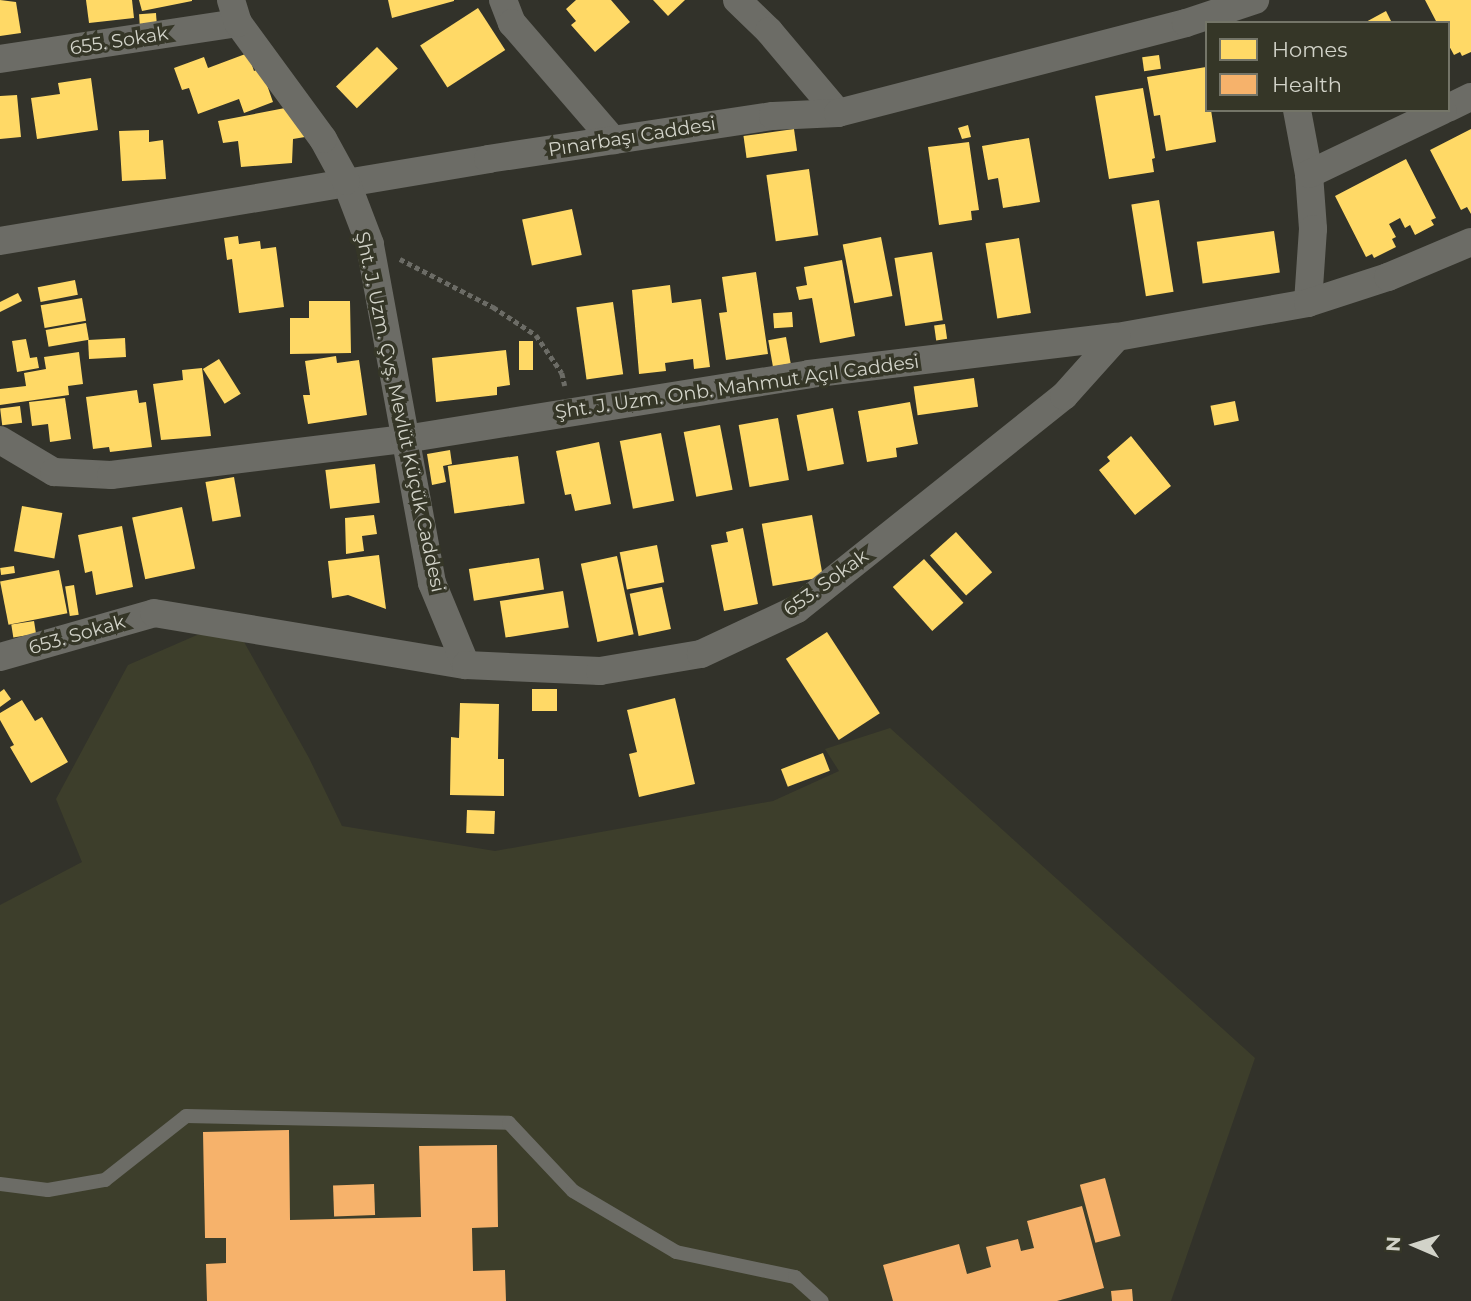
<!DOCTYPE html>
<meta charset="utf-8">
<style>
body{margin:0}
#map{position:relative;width:1471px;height:1301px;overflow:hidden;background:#32322a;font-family:Montserrat,sans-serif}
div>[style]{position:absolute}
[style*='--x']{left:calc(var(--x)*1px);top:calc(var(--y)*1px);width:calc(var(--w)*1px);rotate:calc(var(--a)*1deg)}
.built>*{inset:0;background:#3d3e2b}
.homes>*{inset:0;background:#ffd966;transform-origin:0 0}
.health>*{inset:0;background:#f6b26b;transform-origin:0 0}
.path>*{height:4.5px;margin-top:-2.25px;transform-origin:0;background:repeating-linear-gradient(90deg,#6c6c66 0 5px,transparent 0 8.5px)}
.lane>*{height:14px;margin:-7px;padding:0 7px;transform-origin:7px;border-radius:7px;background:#6c6c66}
.street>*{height:28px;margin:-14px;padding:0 14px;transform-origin:14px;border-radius:14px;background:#6c6c66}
span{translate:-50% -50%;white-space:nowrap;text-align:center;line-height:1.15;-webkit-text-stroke:7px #353627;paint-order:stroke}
.street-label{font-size:19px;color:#d2d3c9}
.legend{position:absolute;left:1205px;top:21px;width:245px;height:91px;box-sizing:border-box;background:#353627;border:2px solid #747568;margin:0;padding:9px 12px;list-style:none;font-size:21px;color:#d2d3c9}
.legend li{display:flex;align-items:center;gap:14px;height:35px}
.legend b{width:35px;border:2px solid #747568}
.north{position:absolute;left:1380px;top:1210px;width:70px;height:70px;-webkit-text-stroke:5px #353627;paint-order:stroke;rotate:273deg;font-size:19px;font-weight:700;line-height:28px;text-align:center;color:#d2d3c9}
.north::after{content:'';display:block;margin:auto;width:24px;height:32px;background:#d2d3c9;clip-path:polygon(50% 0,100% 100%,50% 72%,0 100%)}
</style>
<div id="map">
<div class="built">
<i style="clip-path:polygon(239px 633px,309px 758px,342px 826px,495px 851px,773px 801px,839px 771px,825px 749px,890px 728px,1255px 1058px,1171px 1301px,0 1301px,0 905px,82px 862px,56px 799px,128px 665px,197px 635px)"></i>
</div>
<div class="homes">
<i style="clip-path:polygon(0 0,16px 2px,21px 33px,0 36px)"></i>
<i style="clip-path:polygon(86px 0,132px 0,134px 18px,89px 23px)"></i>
<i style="clip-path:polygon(139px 0,192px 0,192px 1px,142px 11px)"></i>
<i style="clip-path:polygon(388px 0,454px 0,454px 1px,392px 18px)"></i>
<i style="clip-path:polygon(576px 0,611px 0,630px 22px,595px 52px,571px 25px,576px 21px,566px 9px)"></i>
<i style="clip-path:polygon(653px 0,685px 0,668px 16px)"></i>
<i style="clip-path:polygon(1425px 0,1471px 0,1471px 52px,1462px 56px,1460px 52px,1454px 55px,1448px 44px,1448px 23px,1437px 23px)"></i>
<i style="left:478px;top:8px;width:50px;height:69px;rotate:57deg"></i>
<i style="clip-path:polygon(1386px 11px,1392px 23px,1364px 23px)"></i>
<i style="left:156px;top:13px;width:15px;height:17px;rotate:86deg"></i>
<i style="left:377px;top:47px;width:30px;height:57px;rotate:46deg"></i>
<i style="clip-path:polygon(248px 53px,254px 71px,261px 68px,273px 102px,244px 113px,239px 99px,198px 114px,189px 88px,182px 90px,174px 68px,204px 57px,208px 68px)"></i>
<i style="left:1159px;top:55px;width:14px;height:17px;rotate:82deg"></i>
<i style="clip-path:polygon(1206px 67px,1207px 110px,1211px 110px,1216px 142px,1166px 151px,1160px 115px,1154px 116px,1147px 77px)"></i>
<i style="clip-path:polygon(91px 78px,98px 130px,37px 139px,31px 98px,60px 94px,58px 83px)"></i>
<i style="clip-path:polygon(1143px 88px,1155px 158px,1152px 159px,1154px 172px,1109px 179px,1095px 96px)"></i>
<i style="clip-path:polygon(17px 95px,21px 137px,0 139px,0 96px)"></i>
<i style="clip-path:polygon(285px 108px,305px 137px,293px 139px,292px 163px,241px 167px,238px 141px,223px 143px,218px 121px)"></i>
<i style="clip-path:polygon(968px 125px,971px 137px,962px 139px,958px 128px)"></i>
<i style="left:794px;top:129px;width:22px;height:51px;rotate:82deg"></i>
<i style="clip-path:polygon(1471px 129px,1471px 214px,1467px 207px,1461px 210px,1430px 150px)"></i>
<i style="clip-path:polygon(149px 130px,149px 142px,163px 140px,166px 179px,122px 181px,119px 131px)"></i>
<i style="clip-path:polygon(1029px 138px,1040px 202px,1003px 208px,998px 178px,988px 180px,982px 146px)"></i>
<i style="clip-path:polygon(969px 142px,979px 210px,971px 211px,972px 220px,939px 225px,928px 147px)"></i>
<i style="clip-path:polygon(1406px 159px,1436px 218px,1431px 220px,1434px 225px,1415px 235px,1410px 225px,1405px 228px,1400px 218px,1389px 224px,1396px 237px,1392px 239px,1396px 247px,1374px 258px,1372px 254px,1366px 257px,1335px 196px)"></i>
<i style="left:809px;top:169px;width:67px;height:43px;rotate:82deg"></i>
<i style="left:1159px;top:200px;width:93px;height:28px;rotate:81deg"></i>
<i style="left:572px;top:209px;width:47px;height:51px;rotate:78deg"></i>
<i style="left:1274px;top:231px;width:42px;height:78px;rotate:82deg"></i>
<i style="clip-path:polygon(238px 236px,239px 244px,260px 241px,261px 249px,276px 247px,284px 307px,239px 313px,232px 259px,227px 260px,224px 238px)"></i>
<i style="left:881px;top:237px;width:60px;height:39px;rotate:79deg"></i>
<i style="left:1019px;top:238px;width:76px;height:34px;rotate:81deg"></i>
<i style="left:932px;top:252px;width:69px;height:38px;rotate:81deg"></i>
<i style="clip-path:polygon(842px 260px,855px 336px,820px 343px,812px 298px,799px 300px,796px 287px,807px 285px,804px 267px)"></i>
<i style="clip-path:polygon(756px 272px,768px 354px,726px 360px,719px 313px,727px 312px,722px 277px)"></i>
<i style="left:75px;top:280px;width:15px;height:38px;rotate:79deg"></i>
<i style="clip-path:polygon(670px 285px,672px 303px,701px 299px,710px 367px,694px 369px,693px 359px,665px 363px,666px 371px,639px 374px,632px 290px)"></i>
<i style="clip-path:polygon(18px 293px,22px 301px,0 312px,0 302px)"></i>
<i style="left:82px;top:298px;width:23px;height:42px;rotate:80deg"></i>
<i style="clip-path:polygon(309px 301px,350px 301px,351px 353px,290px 354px,290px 318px,309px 318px)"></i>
<i style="left:613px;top:302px;width:73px;height:37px;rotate:82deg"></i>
<i style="left:792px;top:312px;width:15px;height:19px;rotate:86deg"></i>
<i style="left:86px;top:323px;width:17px;height:41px;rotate:80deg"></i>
<i style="left:945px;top:324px;width:15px;height:11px;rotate:82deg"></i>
<i style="left:786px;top:337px;width:27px;height:18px;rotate:80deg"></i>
<i style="left:125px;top:338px;width:19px;height:37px;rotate:87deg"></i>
<i style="clip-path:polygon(26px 339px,30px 358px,37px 357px,39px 368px,17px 372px,12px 341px)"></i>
<i style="left:519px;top:341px;width:14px;height:29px"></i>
<i style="clip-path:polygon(506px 350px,510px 385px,497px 387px,497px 395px,436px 402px,432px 358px)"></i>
<i style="clip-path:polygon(79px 352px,83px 384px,68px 386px,69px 395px,0 405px,0 389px,26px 386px,24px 373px,46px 369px,44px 357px)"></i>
<i style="clip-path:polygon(336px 356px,337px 363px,359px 360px,367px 415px,308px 424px,303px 395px,310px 395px,305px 361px)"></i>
<i style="left:219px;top:359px;width:41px;height:19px;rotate:58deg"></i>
<i style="clip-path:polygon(202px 368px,211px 436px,161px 440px,153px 384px,183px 380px,182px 370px)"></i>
<i style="left:974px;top:378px;width:29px;height:61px;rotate:82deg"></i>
<i style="clip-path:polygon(137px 390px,139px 403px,146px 402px,152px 447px,110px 452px,109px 447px,93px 449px,86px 397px)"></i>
<i style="clip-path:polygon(65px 398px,71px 439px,50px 442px,48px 424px,32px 426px,29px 402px)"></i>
<i style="left:1235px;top:401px;width:20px;height:25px;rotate:79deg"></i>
<i style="clip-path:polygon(910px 402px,918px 444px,896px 448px,897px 457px,867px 462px,858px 411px)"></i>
<i style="left:20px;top:406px;width:17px;height:20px;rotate:83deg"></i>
<i style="left:833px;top:408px;width:57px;height:37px;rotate:79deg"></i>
<i style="left:778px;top:418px;width:63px;height:40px;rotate:80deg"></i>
<i style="left:720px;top:425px;width:66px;height:37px;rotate:79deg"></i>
<i style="left:661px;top:433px;width:69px;height:42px;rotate:79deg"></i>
<i style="clip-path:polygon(1131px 436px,1171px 486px,1135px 515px,1099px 470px,1110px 461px,1107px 457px)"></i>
<i style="clip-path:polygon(599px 442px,611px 504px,575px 511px,571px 494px,565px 495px,556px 451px)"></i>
<i style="clip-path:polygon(450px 450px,452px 464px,443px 466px,446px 482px,432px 485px,427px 454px)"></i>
<i style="left:518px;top:456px;width:48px;height:71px;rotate:82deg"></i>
<i style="left:375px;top:464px;width:39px;height:50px;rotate:83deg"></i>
<i style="left:234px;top:477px;width:40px;height:29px;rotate:80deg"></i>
<i style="left:22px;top:506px;width:41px;height:46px;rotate:10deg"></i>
<i style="left:182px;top:507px;width:63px;height:51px;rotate:78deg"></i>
<i style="clip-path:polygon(374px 515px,377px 534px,362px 536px,364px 551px,346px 554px,345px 518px)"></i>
<i style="left:812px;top:515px;width:63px;height:51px;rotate:80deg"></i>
<i style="clip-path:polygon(122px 526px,133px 587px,96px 595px,92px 571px,85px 573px,78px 535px)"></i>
<i style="clip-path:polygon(743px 528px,758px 604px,724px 611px,711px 545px,728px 542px,726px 532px)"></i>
<i style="left:956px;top:532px;width:54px;height:35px;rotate:48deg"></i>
<i style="left:657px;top:545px;width:38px;height:38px;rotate:79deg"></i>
<i style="clip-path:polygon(379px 555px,386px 609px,348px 595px,332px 598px,328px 561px)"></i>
<i style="left:617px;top:556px;width:80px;height:37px;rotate:78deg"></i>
<i style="left:539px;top:558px;width:32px;height:71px;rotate:81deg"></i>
<i style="left:924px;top:559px;width:59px;height:42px;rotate:48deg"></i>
<i style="left:14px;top:566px;width:7px;height:14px;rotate:82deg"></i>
<i style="left:59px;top:570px;width:44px;height:60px;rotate:79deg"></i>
<i style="left:74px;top:585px;width:30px;height:9px;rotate:81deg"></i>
<i style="left:662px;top:587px;width:43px;height:33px;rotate:78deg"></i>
<i style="left:563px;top:591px;width:37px;height:64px;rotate:81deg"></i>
<i style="left:34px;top:621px;width:13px;height:23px;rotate:81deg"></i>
<i style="left:827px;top:632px;width:97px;height:49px;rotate:57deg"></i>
<i style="clip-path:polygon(4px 689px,11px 699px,0 707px,0 692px)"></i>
<i style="left:557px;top:689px;width:22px;height:25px;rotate:90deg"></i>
<i style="clip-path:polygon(675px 698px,695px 784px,639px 797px,629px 754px,637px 752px,627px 710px)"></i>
<i style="clip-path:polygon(22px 700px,35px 721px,42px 717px,68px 762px,31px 783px,10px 747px,14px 745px,0 720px,0 713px)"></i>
<i style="clip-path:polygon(460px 703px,499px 704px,498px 759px,504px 759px,504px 796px,450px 795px,451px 737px,459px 738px)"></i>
<i style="left:823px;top:753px;width:19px;height:45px;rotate:69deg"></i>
<i style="left:467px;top:810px;width:28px;height:23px;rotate:2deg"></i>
</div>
<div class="health">
<i style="clip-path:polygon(289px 1130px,290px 1220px,421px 1217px,419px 1146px,497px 1145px,498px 1227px,472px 1228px,473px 1271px,505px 1270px,506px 1301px,207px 1301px,206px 1264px,226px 1263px,226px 1238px,205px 1238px,203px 1132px)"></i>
<i style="left:1105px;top:1178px;width:60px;height:26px;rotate:75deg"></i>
<i style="left:374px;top:1184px;width:31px;height:41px;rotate:88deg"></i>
<i style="clip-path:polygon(1082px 1206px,1104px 1288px,1057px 1301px,893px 1301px,883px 1265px,959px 1244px,967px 1274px,991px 1267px,986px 1247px,1018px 1239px,1021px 1251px,1034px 1248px,1027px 1221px)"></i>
<i style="clip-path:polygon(1132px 1289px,1133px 1301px,1112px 1301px,1111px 1291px)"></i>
</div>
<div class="path">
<i style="--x:400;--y:259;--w:105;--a:27.3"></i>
<i style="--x:493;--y:307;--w:51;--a:33.1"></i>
<i style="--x:536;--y:335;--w:46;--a:55.6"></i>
<i style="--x:562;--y:373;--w:13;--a:77"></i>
</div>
<div class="lane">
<i style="--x:0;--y:1184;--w:48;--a:7.1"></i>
<i style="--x:48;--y:1190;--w:58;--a:-10"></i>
<i style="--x:105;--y:1180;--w:103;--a:-38.3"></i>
<i style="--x:186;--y:1116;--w:323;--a:1.2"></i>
<i style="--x:509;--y:1123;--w:93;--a:46.7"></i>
<i style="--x:573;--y:1191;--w:120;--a:30.6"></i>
<i style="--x:676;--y:1252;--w:122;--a:11.9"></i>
<i style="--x:795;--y:1277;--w:36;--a:42"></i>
</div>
<div class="street">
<i style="--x:503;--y:0;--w:25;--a:69"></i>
<i style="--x:512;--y:23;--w:155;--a:49.2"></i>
<i style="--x:737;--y:0;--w:45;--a:44.1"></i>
<i style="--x:769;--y:31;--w:107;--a:49.9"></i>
<i style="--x:0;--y:59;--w:241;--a:-8.6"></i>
<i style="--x:1448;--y:108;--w:25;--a:-26"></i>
<i style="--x:1297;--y:110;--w:65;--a:79.4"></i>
<i style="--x:1309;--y:174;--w:55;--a:85.8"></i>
<i style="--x:1313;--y:229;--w:74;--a:93.9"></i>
<i style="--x:1309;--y:174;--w:148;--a:-25.5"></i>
<i style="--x:0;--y:241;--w:495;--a:-9.5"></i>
<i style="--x:488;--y:159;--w:288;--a:-8.6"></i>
<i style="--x:773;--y:116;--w:65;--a:-2.6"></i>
<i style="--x:838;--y:113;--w:359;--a:-14.5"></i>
<i style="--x:1186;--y:23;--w:73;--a:-18.4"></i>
<i style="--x:0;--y:440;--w:63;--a:30.7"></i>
<i style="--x:54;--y:472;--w:57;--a:3"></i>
<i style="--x:111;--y:475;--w:296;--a:-7"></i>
<i style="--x:405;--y:439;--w:409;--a:-9.1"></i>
<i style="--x:809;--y:374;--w:310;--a:-6.9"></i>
<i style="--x:1117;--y:337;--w:194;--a:-10.1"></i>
<i style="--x:1308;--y:303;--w:84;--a:-18"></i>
<i style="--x:1388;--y:277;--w:90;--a:-22.9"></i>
<i style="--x:0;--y:657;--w:160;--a:-15.9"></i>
<i style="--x:154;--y:613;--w:316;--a:9.5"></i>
<i style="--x:466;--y:665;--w:89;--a:-112.5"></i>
<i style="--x:432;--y:583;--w:345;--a:-100.4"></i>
<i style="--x:370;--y:244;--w:67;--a:-110.9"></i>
<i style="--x:346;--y:181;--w:48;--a:-118.7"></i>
<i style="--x:323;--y:139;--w:144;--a:-126.2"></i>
<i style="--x:238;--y:23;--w:24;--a:-107"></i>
<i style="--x:466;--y:665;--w:134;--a:2.6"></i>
<i style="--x:600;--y:671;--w:102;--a:-9.6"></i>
<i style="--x:701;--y:654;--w:106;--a:-25.1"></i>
<i style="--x:797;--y:609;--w:342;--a:-38.6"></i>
<i style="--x:1064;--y:396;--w:79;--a:-48.1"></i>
</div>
<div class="street-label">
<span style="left:119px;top:41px;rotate:-9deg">655. Sokak</span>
<span style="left:632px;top:137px;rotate:-9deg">Pınarbaşı Caddesi</span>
<span style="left:737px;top:387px;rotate:-8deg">Şht. J. Uzm. Onb. Mahmut Açıl Caddesi</span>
<span style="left:400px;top:412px;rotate:78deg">Şht. J. Uzm. Çvş. Mevlüt Küçük Caddesi</span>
<span style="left:826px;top:583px;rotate:-36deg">653. Sokak</span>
<span style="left:77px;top:635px;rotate:-16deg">653. Sokak</span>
</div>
<ul class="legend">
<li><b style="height:19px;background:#ffd966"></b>Homes</li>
<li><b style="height:19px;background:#f6b26b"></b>Health</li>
</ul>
<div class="north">N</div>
</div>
